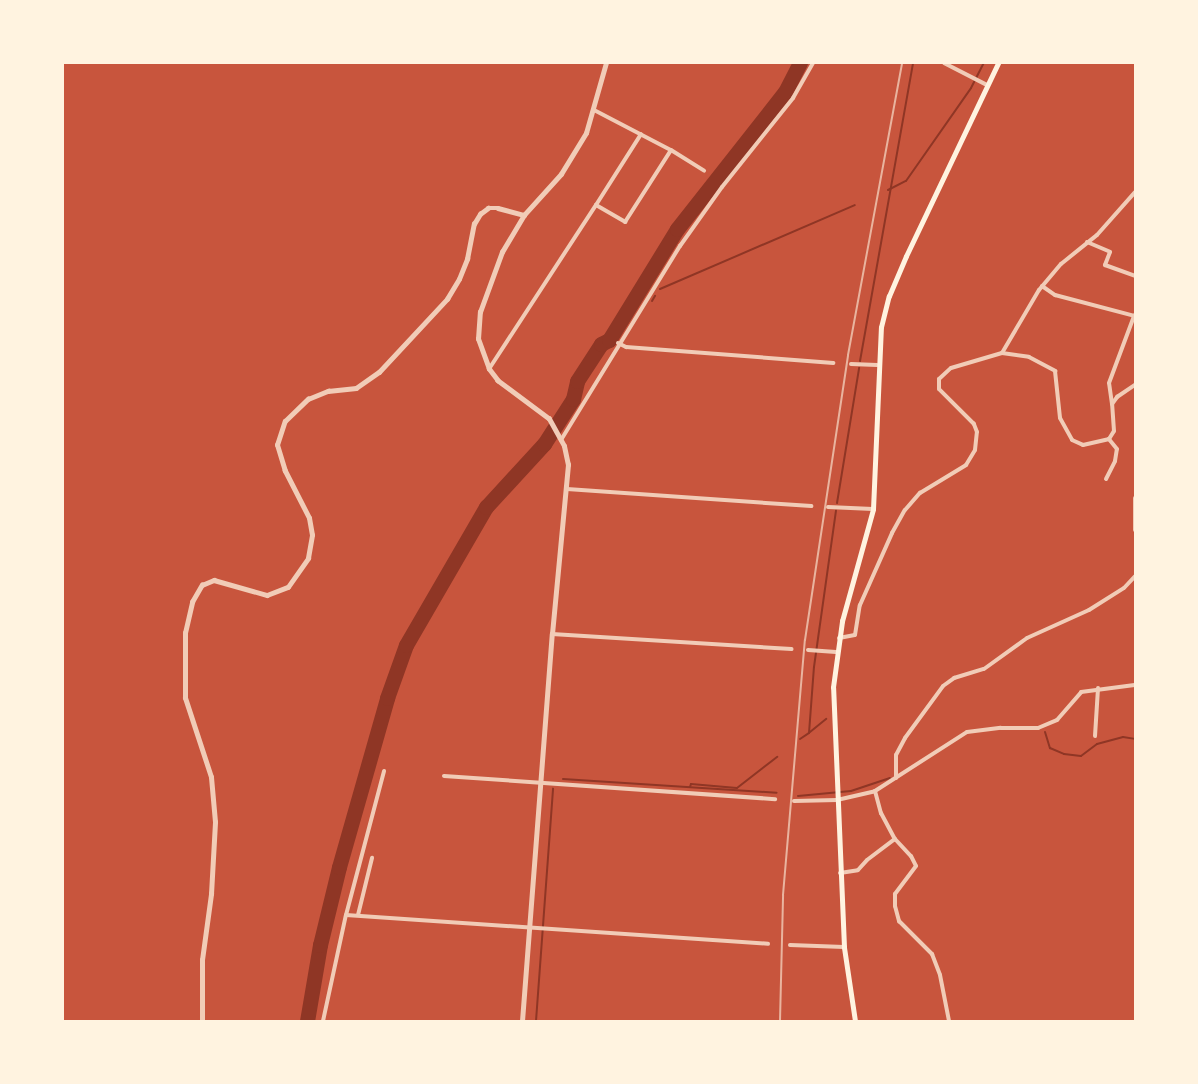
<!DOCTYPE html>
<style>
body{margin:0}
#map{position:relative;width:1198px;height:1084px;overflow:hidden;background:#c8553d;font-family:Literata,serif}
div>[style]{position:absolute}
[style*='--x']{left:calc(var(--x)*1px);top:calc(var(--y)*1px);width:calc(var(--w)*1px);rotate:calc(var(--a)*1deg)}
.stream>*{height:2px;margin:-1px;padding:0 1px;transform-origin:1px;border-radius:1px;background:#8f3625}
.river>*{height:15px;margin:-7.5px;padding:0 7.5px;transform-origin:7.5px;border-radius:7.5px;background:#8f3625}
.minor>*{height:4px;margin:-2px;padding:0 2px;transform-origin:2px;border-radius:2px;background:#f1ccb7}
.tertiary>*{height:4.5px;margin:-2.25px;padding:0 2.25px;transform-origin:2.25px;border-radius:2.25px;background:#f1ccb7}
.secondary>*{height:5px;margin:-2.5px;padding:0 2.5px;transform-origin:2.5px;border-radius:2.5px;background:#fff3e0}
.rail>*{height:2px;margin:-1px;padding:0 1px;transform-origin:1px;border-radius:1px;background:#e9b49f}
span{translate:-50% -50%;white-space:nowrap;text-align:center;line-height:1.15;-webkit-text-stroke:5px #fff3e0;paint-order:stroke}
.frame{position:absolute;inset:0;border:64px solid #fff3e0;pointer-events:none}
</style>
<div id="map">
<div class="stream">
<i style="--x:888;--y:190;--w:20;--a:-27"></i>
<i style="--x:906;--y:181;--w:113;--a:-55"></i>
<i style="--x:971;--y:88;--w:28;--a:-63"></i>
<i style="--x:660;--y:289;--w:212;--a:-23.3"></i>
<i style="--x:652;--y:301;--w:6;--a:-59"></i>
<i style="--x:860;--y:361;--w:303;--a:-79.9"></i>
<i style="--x:837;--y:503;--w:137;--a:-80.7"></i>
<i style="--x:810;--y:732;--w:21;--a:-39"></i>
<i style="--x:1045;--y:732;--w:17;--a:73"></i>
<i style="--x:1050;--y:748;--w:15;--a:23"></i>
<i style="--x:1064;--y:754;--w:17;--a:7"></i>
<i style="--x:1081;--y:756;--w:20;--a:-37"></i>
<i style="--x:1097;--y:744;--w:27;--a:-15"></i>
<i style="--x:1123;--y:737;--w:12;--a:9"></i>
<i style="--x:800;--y:739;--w:11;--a:-34"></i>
<i style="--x:809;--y:733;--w:66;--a:-85.7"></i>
<i style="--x:814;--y:667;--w:158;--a:-82"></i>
<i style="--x:563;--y:779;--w:214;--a:3.7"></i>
<i style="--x:690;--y:787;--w:3;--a:-72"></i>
<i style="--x:691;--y:784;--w:46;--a:5"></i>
<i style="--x:737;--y:788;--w:51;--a:-37.8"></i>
<i style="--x:798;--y:796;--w:53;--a:-5.4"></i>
<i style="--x:851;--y:791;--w:41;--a:-18.4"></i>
<i style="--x:536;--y:1021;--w:233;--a:-85.8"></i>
</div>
<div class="river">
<i style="--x:307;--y:1021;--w:77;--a:-80.3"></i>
<i style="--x:320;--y:945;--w:80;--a:-76.3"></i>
<i style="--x:339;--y:867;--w:176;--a:-74.1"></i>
<i style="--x:387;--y:698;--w:56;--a:-70.3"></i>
<i style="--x:406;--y:645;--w:160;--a:-59.9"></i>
<i style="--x:486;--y:507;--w:86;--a:-47.4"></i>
<i style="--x:544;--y:444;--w:54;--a:-57.2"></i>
<i style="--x:573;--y:399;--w:18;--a:-77"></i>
<i style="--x:577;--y:381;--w:44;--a:-57"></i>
<i style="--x:601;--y:344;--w:9;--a:-27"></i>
<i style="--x:609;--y:340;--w:130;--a:-58.5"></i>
<i style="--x:677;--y:229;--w:174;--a:-51.8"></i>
<i style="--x:785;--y:92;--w:33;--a:-63"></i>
</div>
<div class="minor">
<i style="--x:944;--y:63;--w:48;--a:27.1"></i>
<i style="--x:594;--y:110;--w:87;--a:27.5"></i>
<i style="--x:671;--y:150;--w:39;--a:32"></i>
<i style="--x:596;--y:205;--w:84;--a:-57.6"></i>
<i style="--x:1087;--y:242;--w:25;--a:23"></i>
<i style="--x:1110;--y:252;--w:14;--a:111"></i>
<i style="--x:1105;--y:265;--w:32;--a:20"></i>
<i style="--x:1042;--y:286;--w:16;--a:35"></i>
<i style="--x:1055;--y:295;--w:83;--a:14.7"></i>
<i style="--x:618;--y:343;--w:9;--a:27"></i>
<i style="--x:626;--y:347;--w:208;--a:4.4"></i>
<i style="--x:1002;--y:353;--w:73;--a:-59.6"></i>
<i style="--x:1039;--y:290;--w:34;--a:-50"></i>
<i style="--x:1061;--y:264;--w:46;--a:-38.9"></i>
<i style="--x:1097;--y:235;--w:57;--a:-48.5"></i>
<i style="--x:851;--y:364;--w:26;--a:2"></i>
<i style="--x:489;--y:369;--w:196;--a:-56.9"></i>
<i style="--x:596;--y:205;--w:34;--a:30"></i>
<i style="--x:625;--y:222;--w:85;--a:-57.4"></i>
<i style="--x:1112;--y:404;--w:21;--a:-98"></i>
<i style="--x:1109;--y:383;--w:72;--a:-69.5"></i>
<i style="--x:561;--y:440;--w:228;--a:-58.5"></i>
<i style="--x:680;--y:246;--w:72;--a:-54.6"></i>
<i style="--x:722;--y:187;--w:114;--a:-51.4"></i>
<i style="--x:793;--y:98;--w:40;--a:-60.3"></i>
<i style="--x:1106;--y:479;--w:20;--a:-63"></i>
<i style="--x:1115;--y:461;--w:12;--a:-81"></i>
<i style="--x:1117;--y:449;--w:13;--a:-129"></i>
<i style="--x:567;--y:489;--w:245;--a:4"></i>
<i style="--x:1135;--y:498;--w:32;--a:90"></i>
<i style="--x:828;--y:507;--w:45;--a:2.5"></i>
<i style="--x:552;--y:634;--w:240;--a:3.6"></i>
<i style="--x:839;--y:638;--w:16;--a:-11"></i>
<i style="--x:855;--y:635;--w:30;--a:-81"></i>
<i style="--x:860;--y:605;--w:79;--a:-66"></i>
<i style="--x:892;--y:533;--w:26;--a:-61"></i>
<i style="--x:905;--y:510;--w:23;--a:-49"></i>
<i style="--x:920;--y:493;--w:54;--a:-31.3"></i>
<i style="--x:966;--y:465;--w:17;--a:-59"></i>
<i style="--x:975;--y:450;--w:18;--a:-84"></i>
<i style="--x:977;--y:432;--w:9;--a:-111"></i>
<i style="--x:974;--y:424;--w:49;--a:-135"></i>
<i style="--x:939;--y:389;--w:10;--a:-90"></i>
<i style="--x:939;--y:379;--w:16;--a:-43"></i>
<i style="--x:951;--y:368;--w:53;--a:-16.4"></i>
<i style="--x:1002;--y:353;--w:27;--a:8"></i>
<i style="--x:1029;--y:357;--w:30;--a:28"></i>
<i style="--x:1055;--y:371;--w:47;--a:83.9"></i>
<i style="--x:1060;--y:418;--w:25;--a:61"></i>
<i style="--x:1072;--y:440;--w:12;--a:24"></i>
<i style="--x:1083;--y:445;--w:27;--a:-13"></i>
<i style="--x:1109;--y:439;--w:9;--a:-58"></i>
<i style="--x:1114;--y:431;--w:27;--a:-94"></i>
<i style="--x:1112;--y:404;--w:9;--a:-54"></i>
<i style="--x:1117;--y:397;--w:22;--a:-34"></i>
<i style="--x:808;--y:650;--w:28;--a:4"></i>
<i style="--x:1095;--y:736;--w:48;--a:-86.4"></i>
<i style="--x:444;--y:776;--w:332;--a:4"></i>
<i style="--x:896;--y:778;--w:23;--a:-90"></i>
<i style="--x:896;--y:755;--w:19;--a:-62"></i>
<i style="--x:905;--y:738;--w:64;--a:-53.8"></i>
<i style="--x:943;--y:686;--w:14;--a:-36"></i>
<i style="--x:954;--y:678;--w:31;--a:-17"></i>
<i style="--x:984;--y:669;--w:53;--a:-35.8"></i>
<i style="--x:1027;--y:638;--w:68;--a:-24.3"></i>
<i style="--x:1089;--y:610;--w:41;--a:-32.2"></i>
<i style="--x:1124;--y:588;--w:16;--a:-47"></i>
<i style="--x:875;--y:791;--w:23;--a:75"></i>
<i style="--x:881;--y:813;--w:30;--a:62"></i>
<i style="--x:794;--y:801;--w:43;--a:-1.3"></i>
<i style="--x:837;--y:800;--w:39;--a:-13"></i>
<i style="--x:875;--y:791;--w:109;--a:-32.7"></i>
<i style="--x:967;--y:732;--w:34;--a:-7"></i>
<i style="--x:1001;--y:728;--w:37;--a:0"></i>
<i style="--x:1038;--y:728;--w:21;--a:-23"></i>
<i style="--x:1057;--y:720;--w:37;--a:-49"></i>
<i style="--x:1081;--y:692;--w:54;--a:-7.4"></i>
<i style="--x:840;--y:873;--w:18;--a:-9"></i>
<i style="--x:858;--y:870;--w:13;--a:-48"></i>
<i style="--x:867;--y:860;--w:35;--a:-37"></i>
<i style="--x:895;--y:839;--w:23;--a:47"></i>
<i style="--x:911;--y:856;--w:11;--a:63"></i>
<i style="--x:916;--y:866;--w:35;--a:127"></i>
<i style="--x:895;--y:894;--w:12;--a:90"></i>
<i style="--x:895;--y:906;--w:16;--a:75"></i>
<i style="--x:899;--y:921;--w:47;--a:45"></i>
<i style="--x:932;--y:954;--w:22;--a:69"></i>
<i style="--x:940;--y:975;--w:47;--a:78.9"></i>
<i style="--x:346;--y:915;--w:423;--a:3.9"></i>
<i style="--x:358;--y:915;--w:59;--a:-76.2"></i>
<i style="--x:790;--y:945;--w:54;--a:2.1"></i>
<i style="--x:323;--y:1021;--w:108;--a:-77.8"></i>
<i style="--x:346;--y:915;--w:149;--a:-75.2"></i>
</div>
<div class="tertiary">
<i style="--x:202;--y:1021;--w:61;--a:-90"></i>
<i style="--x:202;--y:960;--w:67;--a:-82.2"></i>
<i style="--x:211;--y:894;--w:72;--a:-86.8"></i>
<i style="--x:215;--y:822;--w:45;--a:-95.1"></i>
<i style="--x:211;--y:777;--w:83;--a:-108.2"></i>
<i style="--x:185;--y:698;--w:65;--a:-90"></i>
<i style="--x:185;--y:633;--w:32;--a:-77"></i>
<i style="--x:192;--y:602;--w:20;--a:-60"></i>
<i style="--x:202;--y:585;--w:13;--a:-23"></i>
<i style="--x:214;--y:580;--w:55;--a:15.8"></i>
<i style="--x:267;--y:595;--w:22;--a:-21"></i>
<i style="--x:288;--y:587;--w:35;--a:-55"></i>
<i style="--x:308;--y:558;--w:23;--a:-80"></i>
<i style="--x:312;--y:535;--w:17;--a:-100"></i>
<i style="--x:309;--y:518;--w:53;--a:-117.1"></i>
<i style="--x:285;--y:471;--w:27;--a:-107"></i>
<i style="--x:277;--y:445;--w:25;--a:-72"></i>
<i style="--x:285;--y:421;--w:32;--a:-44"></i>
<i style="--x:308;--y:399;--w:22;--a:-22"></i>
<i style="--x:328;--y:391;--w:28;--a:-6"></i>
<i style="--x:356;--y:388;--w:28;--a:-35"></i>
<i style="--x:379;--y:372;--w:100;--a:-47"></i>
<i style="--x:447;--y:299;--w:23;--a:-59"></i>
<i style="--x:459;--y:279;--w:22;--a:-68"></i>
<i style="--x:467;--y:259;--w:36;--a:-79"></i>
<i style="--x:474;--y:224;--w:12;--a:-59"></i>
<i style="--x:480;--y:214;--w:10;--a:-37"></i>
<i style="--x:488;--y:208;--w:10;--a:0"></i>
<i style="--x:498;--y:208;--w:27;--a:15"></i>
<i style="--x:522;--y:1021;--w:388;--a:-85.6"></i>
<i style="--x:552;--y:634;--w:170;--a:-84.6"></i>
<i style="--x:568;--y:465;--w:19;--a:-102"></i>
<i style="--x:564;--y:446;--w:31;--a:-119"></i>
<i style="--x:549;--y:419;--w:64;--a:-143.3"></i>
<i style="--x:498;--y:381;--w:15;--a:-127"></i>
<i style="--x:489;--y:369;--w:32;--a:-110"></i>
<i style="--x:478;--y:339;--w:27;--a:-86"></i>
<i style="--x:480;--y:312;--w:64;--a:-69.9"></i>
<i style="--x:502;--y:252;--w:43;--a:-59.3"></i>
<i style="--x:524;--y:215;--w:55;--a:-47.9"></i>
<i style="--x:561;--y:174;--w:48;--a:-58.6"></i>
<i style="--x:586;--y:133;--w:73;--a:-74.1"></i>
</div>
<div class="secondary">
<i style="--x:855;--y:1021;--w:75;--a:-98.5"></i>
<i style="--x:844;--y:947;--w:260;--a:-92.4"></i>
<i style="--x:833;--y:687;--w:67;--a:-82.2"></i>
<i style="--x:842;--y:621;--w:116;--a:-74.5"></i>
<i style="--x:873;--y:509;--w:182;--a:-87.5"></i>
<i style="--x:881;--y:327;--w:32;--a:-76"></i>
<i style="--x:889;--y:296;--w:43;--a:-67"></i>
<i style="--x:906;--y:256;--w:214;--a:-64.5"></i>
</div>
<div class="rail">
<i style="--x:780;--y:1021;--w:126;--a:-88.6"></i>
<i style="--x:783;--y:895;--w:256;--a:-85.1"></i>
<i style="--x:805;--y:640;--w:288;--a:-81.4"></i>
<i style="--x:848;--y:355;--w:297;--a:-79.5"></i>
</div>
<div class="frame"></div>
</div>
